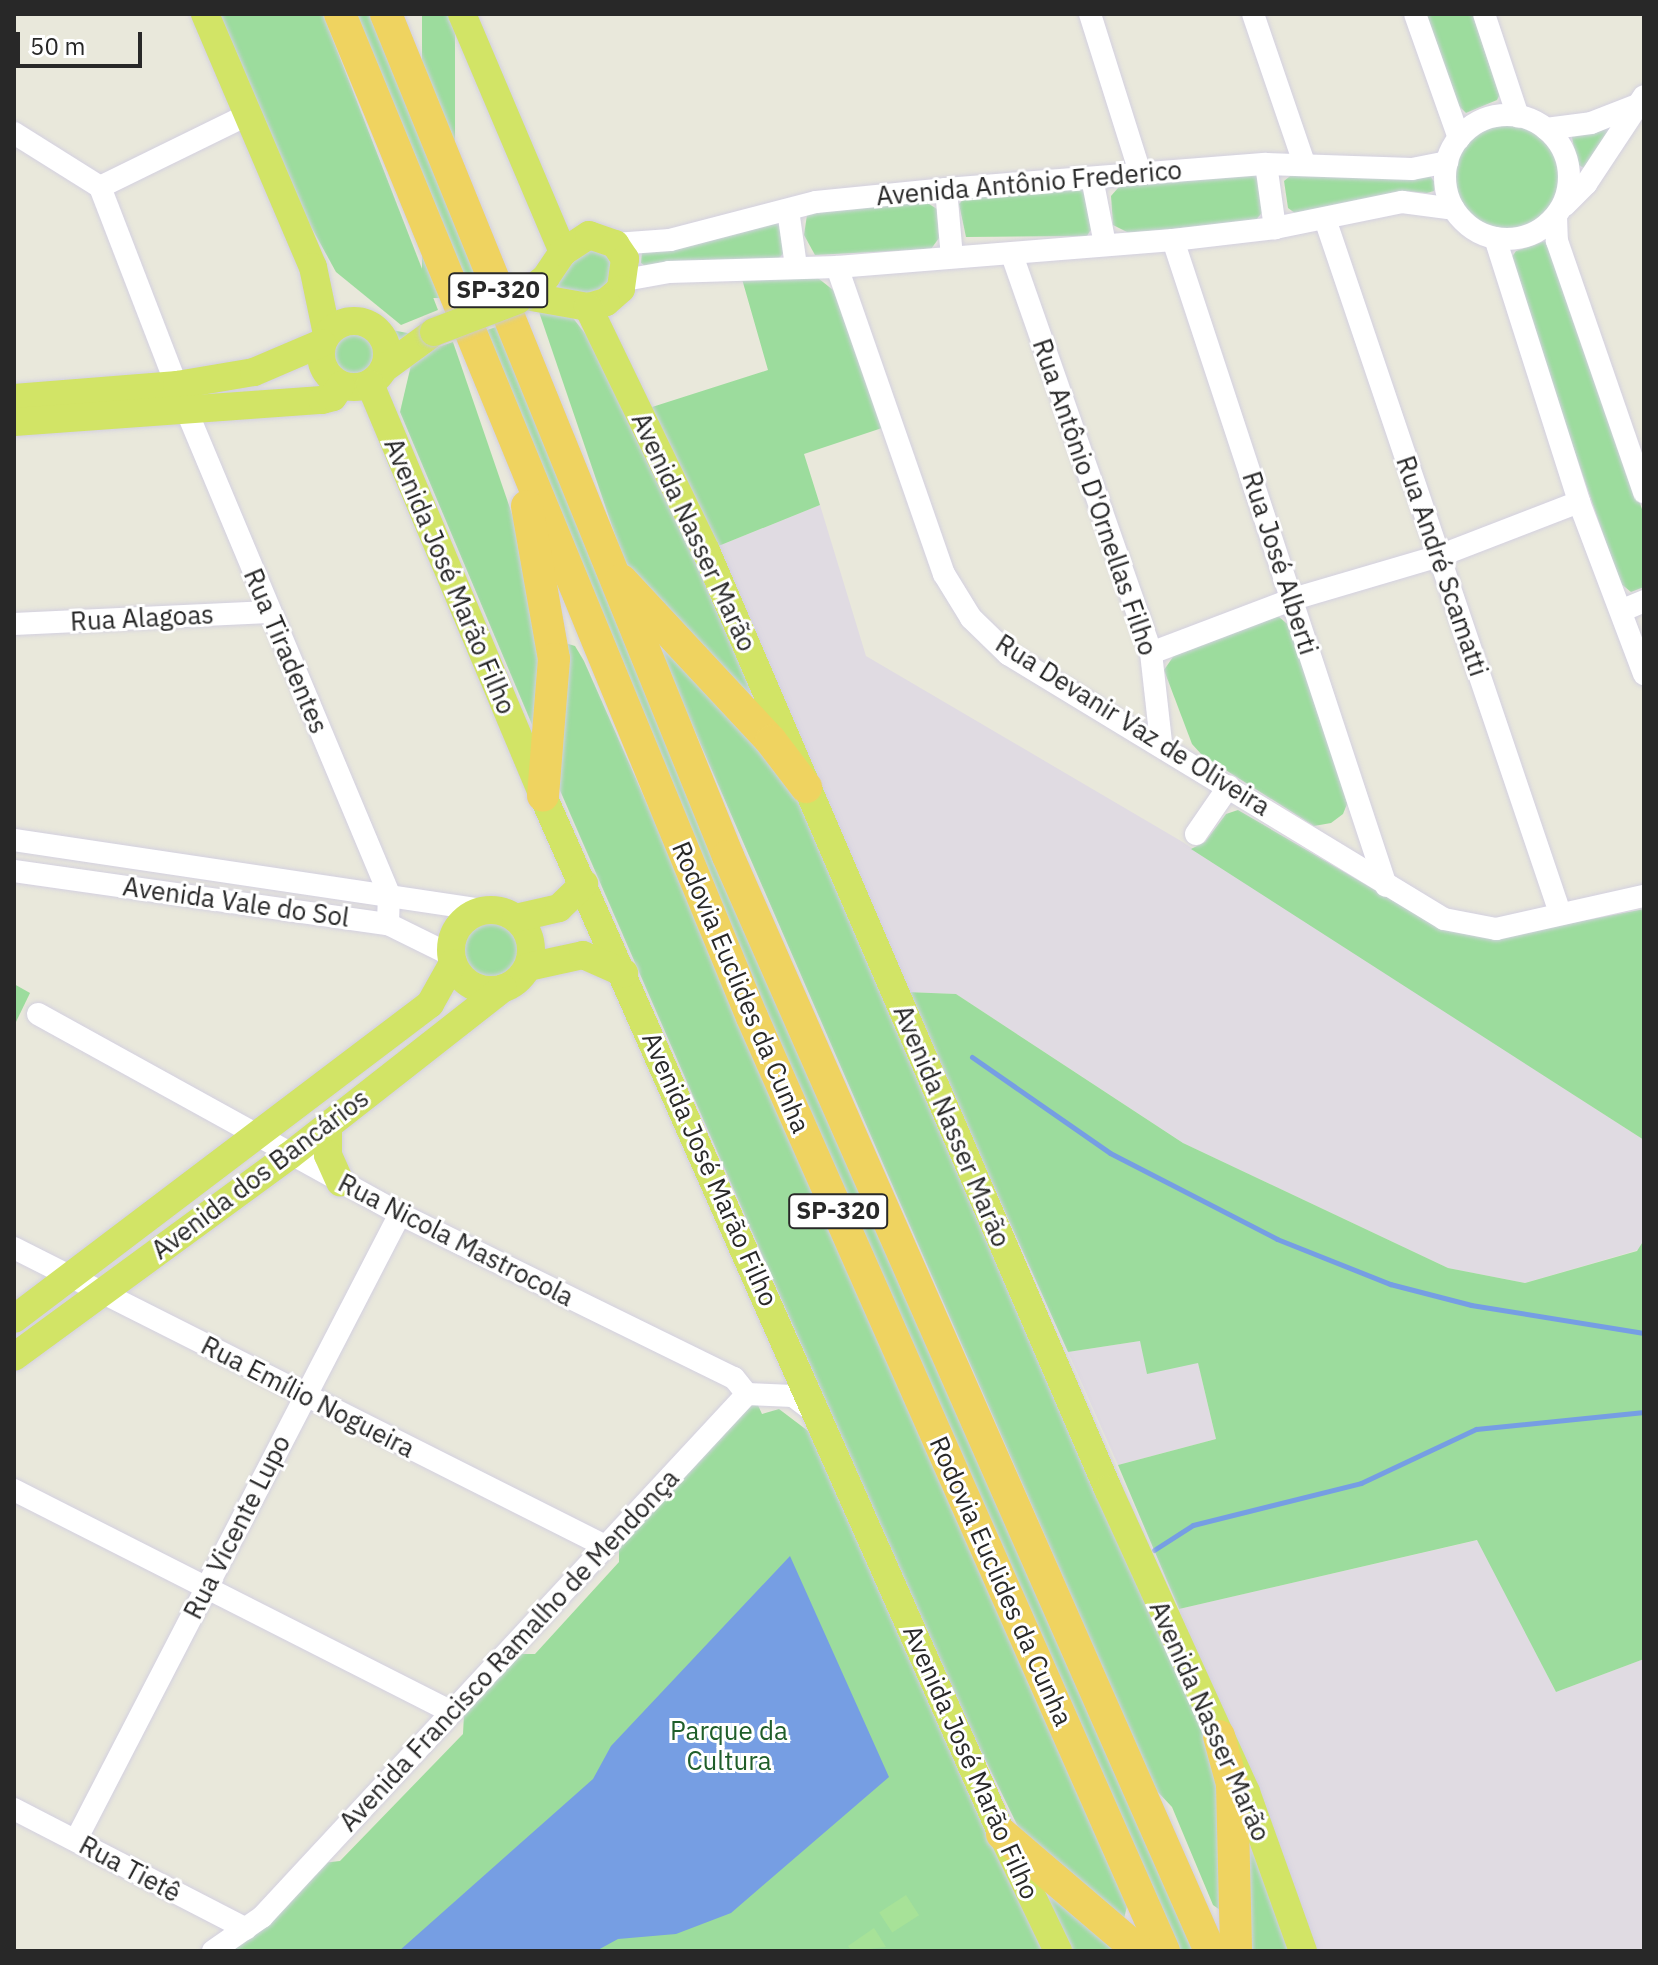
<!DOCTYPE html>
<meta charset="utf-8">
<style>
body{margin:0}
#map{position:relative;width:1658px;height:1965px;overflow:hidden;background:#e9e8db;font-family:"IBM Plex Sans",sans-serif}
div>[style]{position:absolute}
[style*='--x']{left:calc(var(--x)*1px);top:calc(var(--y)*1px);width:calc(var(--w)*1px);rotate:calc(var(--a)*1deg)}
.industrial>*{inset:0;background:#e0dbe2}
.green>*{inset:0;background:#9cdc9d;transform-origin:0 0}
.round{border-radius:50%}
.pitch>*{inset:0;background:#a7e298;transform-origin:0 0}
.water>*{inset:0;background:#769ee3}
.stream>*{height:5px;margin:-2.5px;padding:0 2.5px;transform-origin:2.5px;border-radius:2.5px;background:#769ee3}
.roads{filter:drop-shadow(0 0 2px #d3d0e0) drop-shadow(0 0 2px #d3d0e0)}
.minor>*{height:22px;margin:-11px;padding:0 11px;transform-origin:11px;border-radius:11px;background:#fff}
.minor>.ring{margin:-11px;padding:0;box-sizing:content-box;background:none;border:22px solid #fff;border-radius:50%}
.major>*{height:28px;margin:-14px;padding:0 14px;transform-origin:14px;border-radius:14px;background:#d2e466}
.major>.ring{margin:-14px;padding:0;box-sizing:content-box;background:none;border:28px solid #d2e466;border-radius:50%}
.highway>*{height:32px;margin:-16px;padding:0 16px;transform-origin:16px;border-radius:16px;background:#efd360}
.bridges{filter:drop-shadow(0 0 2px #cbcbcb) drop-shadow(0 0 2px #cbcbcb)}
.major-bridge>*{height:28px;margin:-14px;padding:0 14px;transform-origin:14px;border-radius:14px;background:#d2e466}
span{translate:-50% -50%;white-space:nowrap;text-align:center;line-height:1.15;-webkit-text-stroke:6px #fff;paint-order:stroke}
.shield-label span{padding:2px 6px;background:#fff;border:2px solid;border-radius:6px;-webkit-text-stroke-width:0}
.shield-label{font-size:24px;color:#282828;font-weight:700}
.street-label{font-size:26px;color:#282828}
.park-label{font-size:26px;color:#1f5e2a}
.frame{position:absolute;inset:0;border:16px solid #282828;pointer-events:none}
.scale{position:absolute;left:16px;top:32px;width:126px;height:36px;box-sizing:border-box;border:4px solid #282828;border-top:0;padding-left:10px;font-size:24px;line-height:28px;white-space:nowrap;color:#282828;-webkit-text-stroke:6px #fff;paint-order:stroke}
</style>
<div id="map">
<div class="industrial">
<i style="clip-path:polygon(820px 505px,866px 656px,1181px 841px,1644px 1140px,1644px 1240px,1638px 1250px,1525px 1283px,1448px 1268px,1183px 1143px,956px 994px,906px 992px,711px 549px)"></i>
<i style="clip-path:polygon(1140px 1341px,1198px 1363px,1216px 1439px,1118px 1465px,1068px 1352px)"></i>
<i style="clip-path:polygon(1478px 1540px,1556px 1692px,1644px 1659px,1644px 1951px,1314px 1951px,1179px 1609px)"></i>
</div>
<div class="green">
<i style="clip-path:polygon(216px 14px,323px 14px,438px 310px,401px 325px,336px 272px,288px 185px)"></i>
<i style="clip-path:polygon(349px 14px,379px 14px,490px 292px,468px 300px)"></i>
<i style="left:422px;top:14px;width:33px;height:284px"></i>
<i style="clip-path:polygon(1426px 14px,1476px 14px,1501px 92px,1497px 100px,1466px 113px,1457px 104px)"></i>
<i class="round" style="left:1453px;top:123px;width:106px;height:106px"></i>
<i style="clip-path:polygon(1616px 126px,1587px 170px,1577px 164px,1571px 132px)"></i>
<i style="clip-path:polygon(1252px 173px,1261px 180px,1266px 208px,1255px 221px,1129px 233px,1113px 225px,1111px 196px,1125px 180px)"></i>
<i style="clip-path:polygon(1294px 173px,1429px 174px,1435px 183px,1434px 191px,1427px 193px,1406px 191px,1299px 216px,1288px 208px,1284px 181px)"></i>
<i style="clip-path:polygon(1081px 186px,1090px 192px,1092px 228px,1087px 236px,966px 237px,959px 204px,968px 194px)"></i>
<i style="clip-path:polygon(921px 199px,937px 209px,939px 238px,931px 249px,815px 255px,804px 235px,807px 215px,823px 207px)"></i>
<i style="clip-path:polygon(772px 221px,779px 224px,786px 251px,777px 260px,671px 261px,648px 268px,641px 263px,642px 251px)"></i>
<i style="clip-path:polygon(1545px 241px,1553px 247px,1644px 515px,1644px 587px,1631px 592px,1620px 583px,1509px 261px,1516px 251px)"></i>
<i style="clip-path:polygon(589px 246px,613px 251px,612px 293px,550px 293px,554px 278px)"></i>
<i style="clip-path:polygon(814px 275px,842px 297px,885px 427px,804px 454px,820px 505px,711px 549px,649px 408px,768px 370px,742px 279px)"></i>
<i style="clip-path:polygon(538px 309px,566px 309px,608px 363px,754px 693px,748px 697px,627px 570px)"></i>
<i class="round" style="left:325px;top:323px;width:58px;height:58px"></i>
<i style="clip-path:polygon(502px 325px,1202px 1951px,1172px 1951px,797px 1100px,478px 333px)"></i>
<i style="clip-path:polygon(376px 327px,423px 336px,388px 348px)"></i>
<i style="clip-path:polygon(453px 342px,536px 584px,541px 746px,400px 412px,411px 365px,426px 351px)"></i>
<i style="clip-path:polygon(1278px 616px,1293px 629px,1349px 799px,1343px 814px,1331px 823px,1314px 826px,1202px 755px,1192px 744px,1164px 670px,1175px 654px)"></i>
<i style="clip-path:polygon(653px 635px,780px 759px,1224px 1766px,1220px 1910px,1213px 1905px,1172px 1807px,1155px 1789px)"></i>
<i style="clip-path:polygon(565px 643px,575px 646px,584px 661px,913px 1406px,1127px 1906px,1124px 1919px,1026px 1843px,954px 1696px,552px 772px)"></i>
<i style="clip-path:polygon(1238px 810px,1440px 928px,1495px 938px,1644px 909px,1644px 1140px,1191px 849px,1205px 842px,1226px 814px)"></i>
<i class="round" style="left:457px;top:916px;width:68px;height:68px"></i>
<i style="clip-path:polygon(14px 984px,30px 993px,14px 1026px)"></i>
<i style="clip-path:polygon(906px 992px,956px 994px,1183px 1143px,1448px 1268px,1525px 1283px,1637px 1251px,1644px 1240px,1644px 1659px,1556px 1692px,1477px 1540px,1179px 1609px,1118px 1465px,1216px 1439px,1198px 1363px,1147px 1374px,1140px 1341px,1068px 1352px)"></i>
<i style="clip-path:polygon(756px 1401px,762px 1414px,779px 1409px,812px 1434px,1048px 1951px,225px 1951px,322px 1863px,340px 1861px,463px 1734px,464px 1714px,518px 1654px,535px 1654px,619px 1562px,619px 1542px)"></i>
<i style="clip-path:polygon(1250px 1841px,1292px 1951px,1242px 1951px,1241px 1848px)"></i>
<i style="clip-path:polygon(1031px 1867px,1134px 1951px,1071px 1951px)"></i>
</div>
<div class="pitch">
<i style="left:906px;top:1895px;width:24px;height:32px;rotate:57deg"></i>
<i style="clip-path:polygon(874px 1928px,886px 1947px,852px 1951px,848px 1946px)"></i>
</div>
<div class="water">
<i style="clip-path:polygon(790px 1556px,889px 1777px,731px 1913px,676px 1934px,618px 1939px,596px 1951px,399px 1951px,593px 1779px,611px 1746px)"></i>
</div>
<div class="stream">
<i style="--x:972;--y:1057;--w:168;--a:34.8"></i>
<i style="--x:1110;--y:1153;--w:188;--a:27.2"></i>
<i style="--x:1277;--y:1239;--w:122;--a:21.7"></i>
<i style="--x:1390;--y:1284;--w:84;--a:14.5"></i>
<i style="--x:1471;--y:1305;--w:175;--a:9.2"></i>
<i style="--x:1154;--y:1550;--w:46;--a:-32.7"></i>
<i style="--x:1193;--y:1525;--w:173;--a:-14"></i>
<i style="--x:1361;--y:1483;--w:127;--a:-25.2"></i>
<i style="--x:1476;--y:1429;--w:169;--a:-5.8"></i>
</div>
<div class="roads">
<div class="minor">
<i style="--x:1090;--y:14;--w:167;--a:72.5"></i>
<i style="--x:1253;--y:14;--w:157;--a:71.1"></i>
<i style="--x:1415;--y:14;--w:132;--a:70.5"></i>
<i style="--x:1484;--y:14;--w:108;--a:71.6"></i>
<i class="ring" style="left:1445px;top:115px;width:102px;height:102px"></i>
<i style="--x:1546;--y:129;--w:45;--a:-7.6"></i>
<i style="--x:1591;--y:123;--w:49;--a:-21.4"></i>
<i style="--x:14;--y:133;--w:102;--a:32.1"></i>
<i style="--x:100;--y:187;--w:236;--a:68.9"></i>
<i style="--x:185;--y:407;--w:528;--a:67.27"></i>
<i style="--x:389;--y:894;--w:30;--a:92"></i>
<i style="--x:1266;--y:164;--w:65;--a:82"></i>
<i style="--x:1092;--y:178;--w:67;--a:78.9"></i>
<i style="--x:100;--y:187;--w:166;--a:-26.1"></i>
<i style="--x:946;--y:189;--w:68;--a:85"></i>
<i style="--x:1565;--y:205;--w:30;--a:-45"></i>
<i style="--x:1586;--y:184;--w:105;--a:-56.6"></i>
<i style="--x:788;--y:210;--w:57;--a:81.9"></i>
<i style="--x:1556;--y:216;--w:25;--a:88"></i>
<i style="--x:1557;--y:241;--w:266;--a:70.9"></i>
<i style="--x:1325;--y:219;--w:733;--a:71.29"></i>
<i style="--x:1495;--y:238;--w:277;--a:72.3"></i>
<i style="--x:1579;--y:502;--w:184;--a:69.3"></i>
<i style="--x:1173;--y:240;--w:680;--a:71.75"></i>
<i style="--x:615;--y:244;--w:55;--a:-4.2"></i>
<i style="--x:670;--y:240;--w:151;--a:-14.6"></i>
<i style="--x:816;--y:202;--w:131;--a:-5.7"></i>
<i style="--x:946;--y:189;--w:321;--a:-4.5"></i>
<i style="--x:1266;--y:164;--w:146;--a:2"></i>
<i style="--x:1412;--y:169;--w:36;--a:-11"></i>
<i style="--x:1012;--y:255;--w:422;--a:70.7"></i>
<i style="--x:1151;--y:653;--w:90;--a:83.6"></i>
<i style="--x:837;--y:267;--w:325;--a:70.8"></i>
<i style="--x:944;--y:574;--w:52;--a:58.5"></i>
<i style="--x:971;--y:618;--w:52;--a:44.2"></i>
<i style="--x:1008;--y:654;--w:510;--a:31.29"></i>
<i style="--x:1444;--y:919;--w:53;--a:10.9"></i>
<i style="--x:1496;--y:929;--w:152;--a:-12.6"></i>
<i style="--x:625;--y:280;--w:45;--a:-10.3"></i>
<i style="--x:669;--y:272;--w:168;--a:-1.7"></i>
<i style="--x:837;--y:267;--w:337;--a:-4.6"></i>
<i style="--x:1173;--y:240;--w:103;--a:-6.7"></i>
<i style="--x:1275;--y:228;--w:130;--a:-11.6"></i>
<i style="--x:1402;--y:202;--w:52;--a:7.7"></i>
<i style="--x:1623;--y:610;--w:23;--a:-23"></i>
<i style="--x:14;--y:624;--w:255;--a:-2.7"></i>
<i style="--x:1151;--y:653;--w:152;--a:-20.8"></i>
<i style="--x:1293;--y:599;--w:152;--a:-16.4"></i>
<i style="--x:1439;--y:556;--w:150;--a:-21.1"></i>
<i style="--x:1196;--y:834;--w:58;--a:-55.5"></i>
<i style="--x:14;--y:840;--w:473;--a:8.5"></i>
<i style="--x:14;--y:871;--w:378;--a:8.1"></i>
<i style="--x:388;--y:924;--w:70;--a:26.2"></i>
<i style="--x:38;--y:1014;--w:414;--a:28.9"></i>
<i style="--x:400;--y:1214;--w:372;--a:26.2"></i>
<i style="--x:734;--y:1378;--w:21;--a:51"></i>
<i style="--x:14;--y:1248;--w:660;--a:26.76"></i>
<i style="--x:14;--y:1490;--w:491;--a:26.9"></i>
<i style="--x:14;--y:1809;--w:261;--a:27.3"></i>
<i style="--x:76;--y:1840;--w:705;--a:-62.64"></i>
<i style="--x:213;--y:1951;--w:60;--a:-34.8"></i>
<i style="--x:262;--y:1917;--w:713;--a:-47.16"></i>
<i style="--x:747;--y:1394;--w:46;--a:2.5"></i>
<i style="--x:793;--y:1396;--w:26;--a:37"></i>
</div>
<div class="major">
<i style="--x:205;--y:14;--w:275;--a:66.9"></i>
<i style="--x:313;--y:267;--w:68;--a:78.2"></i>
<i style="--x:462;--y:14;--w:259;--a:67"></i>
<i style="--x:518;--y:300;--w:36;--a:-39"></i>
<i style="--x:546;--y:277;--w:30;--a:-56"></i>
<i style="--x:563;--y:252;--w:31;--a:-33"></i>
<i style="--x:589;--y:235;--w:28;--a:19"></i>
<i style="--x:615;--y:244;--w:18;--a:56"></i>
<i style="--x:625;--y:259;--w:30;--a:98"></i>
<i style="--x:621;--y:289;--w:20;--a:139"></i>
<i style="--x:606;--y:302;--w:19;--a:164"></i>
<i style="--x:588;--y:307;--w:63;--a:-169.9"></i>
<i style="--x:588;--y:307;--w:271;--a:64.2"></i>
<i style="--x:706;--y:551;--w:1021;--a:66.8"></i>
<i style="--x:1108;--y:1489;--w:333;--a:65.5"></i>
<i style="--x:1246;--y:1792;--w:169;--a:70.3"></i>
<i class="ring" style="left:321px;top:321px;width:38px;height:38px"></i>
<i style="--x:385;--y:368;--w:61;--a:-36.3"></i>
<i style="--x:370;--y:384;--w:447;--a:67.2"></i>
<i style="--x:543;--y:796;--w:1135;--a:66.15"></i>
<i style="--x:1002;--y:1834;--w:130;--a:64.4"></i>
<i style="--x:14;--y:398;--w:164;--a:-4.6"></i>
<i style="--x:177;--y:385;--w:78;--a:-9.6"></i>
<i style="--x:254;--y:372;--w:74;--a:-23.1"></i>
<i style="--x:14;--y:422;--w:309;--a:-4.1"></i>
<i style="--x:322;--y:400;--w:11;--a:-15"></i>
<i style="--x:333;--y:397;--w:14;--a:-56"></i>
<i class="ring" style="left:451px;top:910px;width:52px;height:52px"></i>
<i style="--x:516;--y:918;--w:44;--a:-13.1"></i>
<i style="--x:559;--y:908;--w:35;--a:-44"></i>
<i style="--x:528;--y:967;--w:56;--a:-12.3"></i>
<i style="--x:583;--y:955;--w:45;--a:23.7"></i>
<i style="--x:328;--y:1126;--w:29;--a:90"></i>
<i style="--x:328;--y:1155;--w:30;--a:66"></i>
<i style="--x:14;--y:1319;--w:522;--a:-37.13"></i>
<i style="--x:430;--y:1004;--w:47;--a:-60.7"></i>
<i style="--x:14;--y:1357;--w:341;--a:-36.2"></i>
<i style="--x:289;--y:1156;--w:272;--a:-38.1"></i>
</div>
<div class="highway">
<i style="--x:340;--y:14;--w:1084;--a:67.67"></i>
<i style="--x:752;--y:1017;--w:1021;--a:66.2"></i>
<i style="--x:386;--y:14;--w:909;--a:67.89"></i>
<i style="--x:728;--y:856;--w:1196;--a:66.24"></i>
<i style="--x:527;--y:506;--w:155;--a:80"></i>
<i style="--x:554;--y:659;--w:137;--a:94.6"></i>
<i style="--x:621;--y:580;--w:220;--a:47"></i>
<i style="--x:771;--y:741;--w:58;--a:52.7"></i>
<i style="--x:1219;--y:1736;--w:50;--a:74.8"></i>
<i style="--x:1232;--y:1784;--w:167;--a:88.6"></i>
<i style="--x:1002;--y:1834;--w:180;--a:40.5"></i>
</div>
</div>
<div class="bridges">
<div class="major-bridge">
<i style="--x:434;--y:332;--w:90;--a:-20.9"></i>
</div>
</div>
<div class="shield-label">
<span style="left:498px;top:290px">SP-320</span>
<span style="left:838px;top:1211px">SP-320</span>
</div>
<div class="street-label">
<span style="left:1029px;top:183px;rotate:-5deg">Avenida Antônio Frederico</span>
<span style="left:1095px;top:497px;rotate:71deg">Rua Antônio D'Ornellas Filho</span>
<span style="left:694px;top:532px;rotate:65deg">Avenida Nasser Marão</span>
<span style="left:1280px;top:563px;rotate:72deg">Rua José Alberti</span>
<span style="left:1442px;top:566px;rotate:71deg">Rua André Scamatti</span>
<span style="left:450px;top:576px;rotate:67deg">Avenida José Marão Filho</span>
<span style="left:142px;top:618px;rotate:-3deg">Rua Alagoas</span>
<span style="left:286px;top:651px;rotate:67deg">Rua Tiradentes</span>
<span style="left:1133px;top:725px;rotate:32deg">Rua Devanir Vaz de Oliveira</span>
<span style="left:236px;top:902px;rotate:8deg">Avenida Vale do Sol</span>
<span style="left:741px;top:987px;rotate:67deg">Rodovia Euclides da Cunha</span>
<span style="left:952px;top:1126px;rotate:67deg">Avenida Nasser Marão</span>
<span style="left:710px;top:1169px;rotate:66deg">Avenida José Marão Filho</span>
<span style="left:260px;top:1174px;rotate:-37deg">Avenida dos Bancários</span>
<span style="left:456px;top:1240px;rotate:27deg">Rua Nicola Mastrocola</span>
<span style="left:308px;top:1397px;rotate:27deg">Rua Emílio Nogueira</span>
<span style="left:237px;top:1527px;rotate:-63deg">Rua Vicente Lupo</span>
<span style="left:1001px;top:1581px;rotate:66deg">Rodovia Euclides da Cunha</span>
<span style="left:509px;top:1650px;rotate:-47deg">Avenida Francisco Ramalho de Mendonça</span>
<span style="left:1210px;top:1721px;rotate:66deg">Avenida Nasser Marão</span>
<span style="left:971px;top:1762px;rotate:66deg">Avenida José Marão Filho</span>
<span style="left:130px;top:1869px;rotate:28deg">Rua Tietê</span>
</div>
<div class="park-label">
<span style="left:729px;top:1746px">Parque da<br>Cultura</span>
</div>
<div class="frame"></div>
<div class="scale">50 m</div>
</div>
